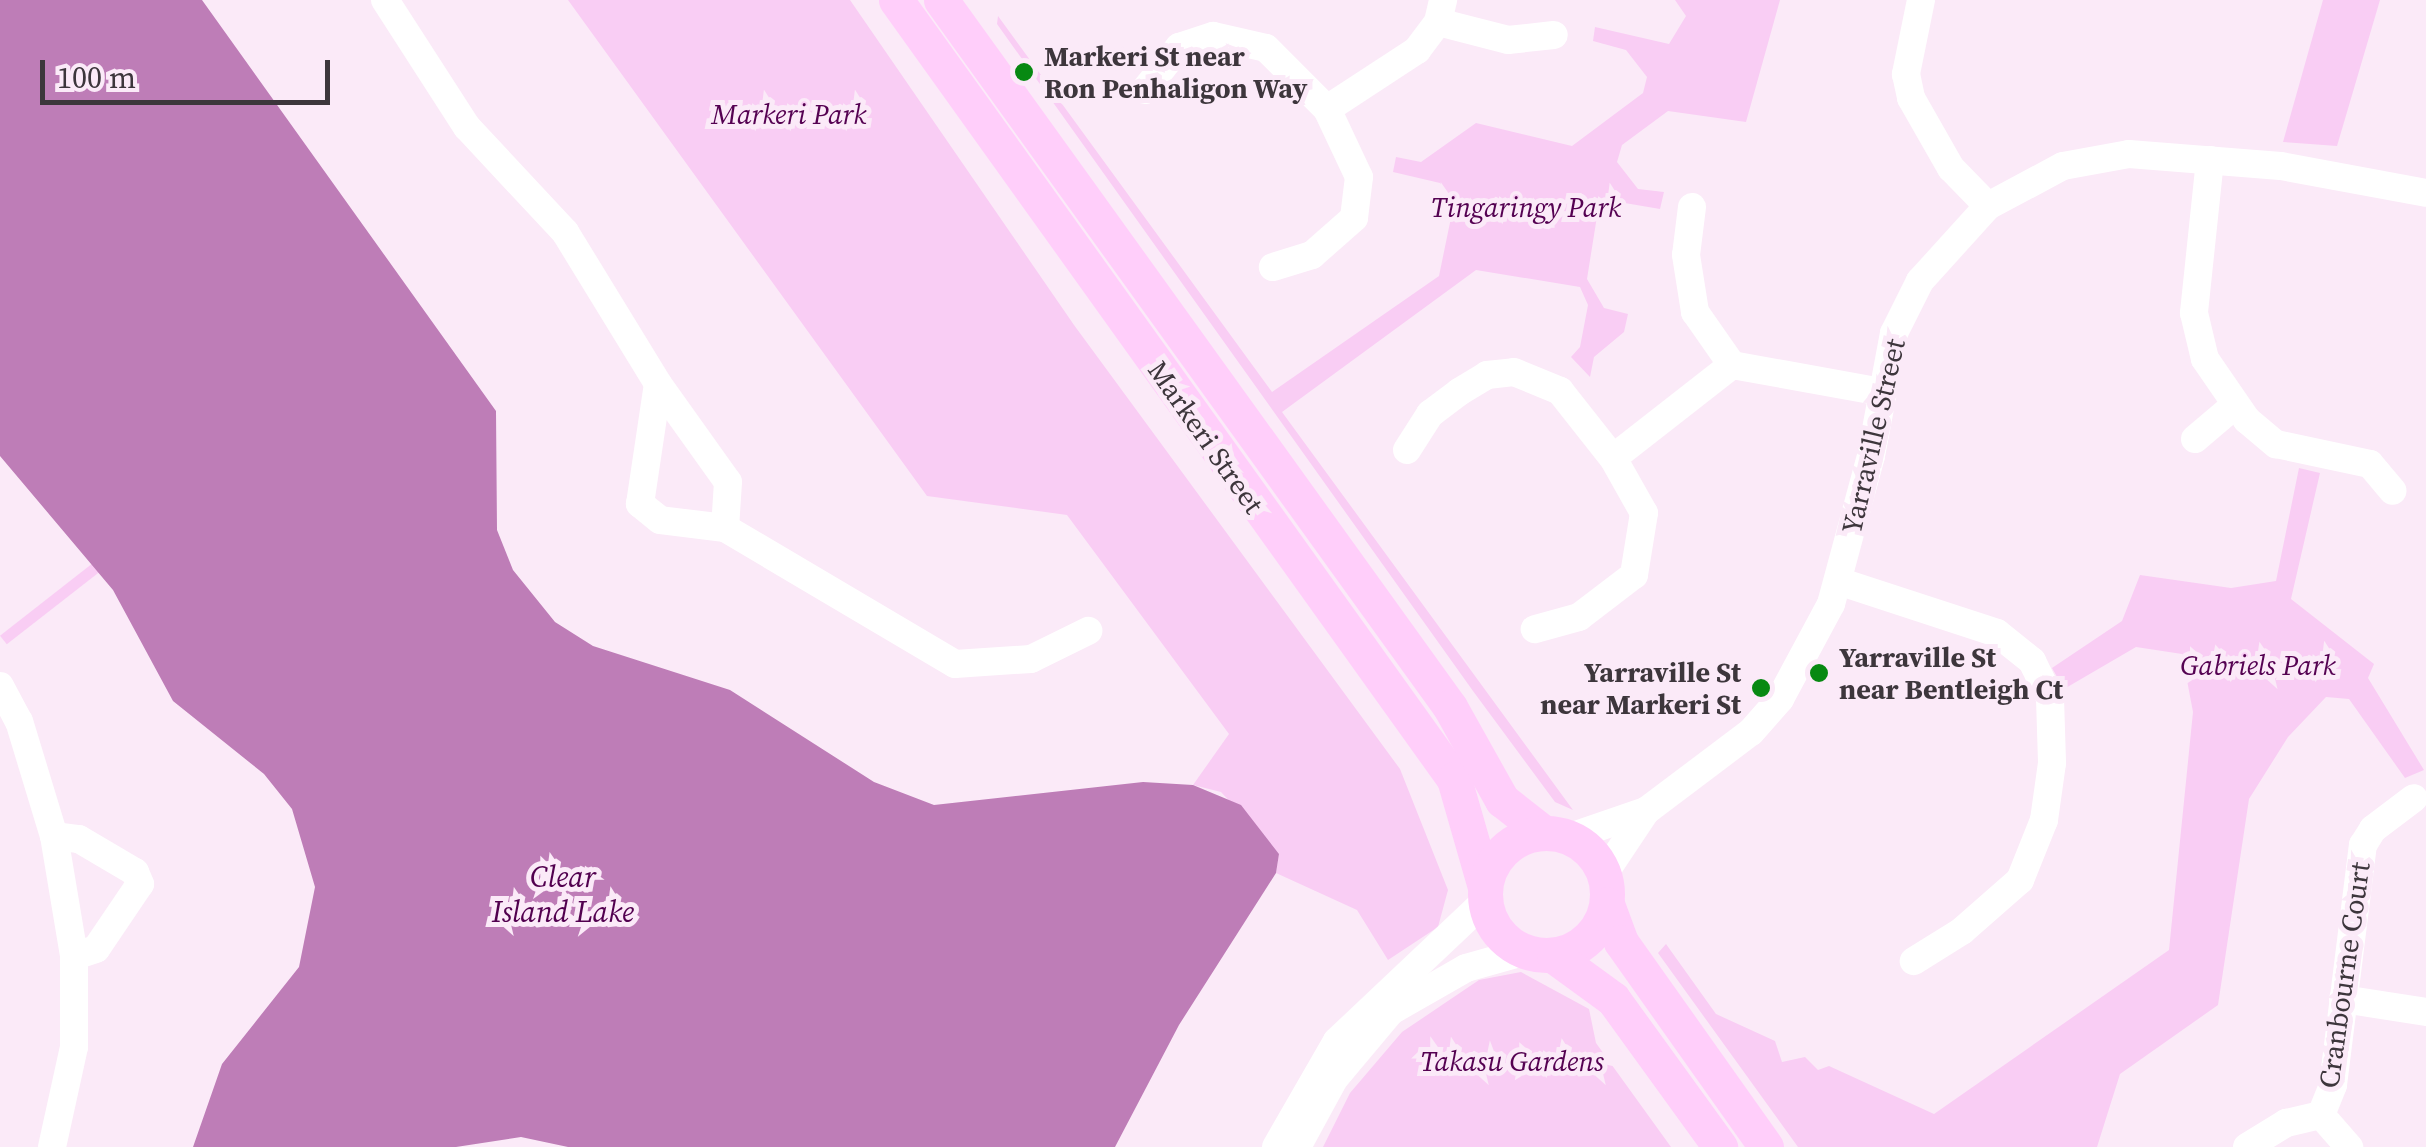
<!DOCTYPE html>
<style>
body{margin:0}
#map{position:relative;width:2426px;height:1147px;overflow:hidden;background:#fbeaf8;font-family:"Source Serif 4",serif}
div>[style]{position:absolute}
[style*='--x']{left:calc(var(--x)*1px);top:calc(var(--y)*1px);width:calc(var(--w)*1px);rotate:calc(var(--a)*1deg)}
.green>*{inset:0;background:#f9cdf4;transform-origin:0 0}
.water>*{inset:0;background:#be7db7}
.minor>*{height:28px;margin:-14px;padding:0 14px;transform-origin:14px;border-radius:14px;background:#fff}
.major>*{height:35px;margin:-17.5px;padding:0 17.5px;transform-origin:17.5px;border-radius:17.5px;background:#ffcefa}
.major>.ring{margin:-17.5px;padding:0;box-sizing:content-box;background:none;border:35px solid #ffcefa;border-radius:50%}
.dots>*{width:28px;height:28px;translate:-50% -50%;box-sizing:border-box;border:5px solid #fbeaf8;border-radius:50%}
span{translate:-50% -50%;white-space:nowrap;text-align:center;line-height:1.15;-webkit-text-stroke:10px #fbeaf8;paint-order:stroke}
.poi-label{font-size:28px;color:#3d363c;font-weight:700}
.left{translate:0 -50%;text-align:left}
.right{translate:-100% -50%;text-align:right}
.park-label{font-size:28px;color:#550252;font-style:italic}
.street-label{font-size:28px;color:#3d363c}
.water-label{font-size:30px;color:#52004f;font-style:italic}
.scale{position:absolute;left:40px;top:60px;width:290px;height:45px;box-sizing:border-box;border:5px solid #3d363c;border-top:0;padding-left:12px;font-size:30px;line-height:35px;white-space:nowrap;color:#3d363c;-webkit-text-stroke:8px #fbeaf8;paint-order:stroke}
</style>
<div id="map">
<div class="green">
<i style="clip-path:polygon(568px 0,850px 0,1074px 325px,1400px 769px,1448px 890px,1438px 927px,1388px 960px,1357px 910px,1276px 873px,1279px 854px,1221px 792px,1193px 785px,1229px 734px,1067px 515px,927px 496px)"></i>
<i style="clip-path:polygon(1675px 0,1780px 0,1746px 122px,1668px 111px,1622px 145px,1617px 162px,1638px 189px,1664px 192px,1660px 209px,1613px 201px,1598px 210px,1587px 279px,1604px 308px,1628px 314px,1624px 332px,1594px 357px,1590px 377px,1571px 357px,1580px 347px,1588px 305px,1580px 287px,1476px 270px,1282px 412px,1573px 810px,1555px 802px,1473px 691px,997px 24px,998px 16px,1272px 392px,1439px 276px,1454px 203px,1440px 183px,1393px 172px,1396px 157px,1421px 162px,1476px 123px,1572px 146px,1643px 93px,1647px 77px,1626px 50px,1593px 41px,1595px 27px,1669px 44px,1686px 16px)"></i>
<i style="clip-path:polygon(2323px 0,2380px 0,2337px 146px,2283px 142px)"></i>
<i style="clip-path:polygon(2299px 468px,2320px 473px,2291px 599px,2374px 664px,2368px 678px,2424px 770px,2405px 778px,2349px 699px,2326px 697px,2288px 737px,2249px 799px,2218px 1005px,2120px 1074px,2097px 1147px,1798px 1147px,1658px 953px,1666px 944px,1716px 1014px,1775px 1041px,1782px 1062px,1805px 1057px,1818px 1070px,1829px 1066px,1934px 1114px,2169px 950px,2193px 712px,2182px 654px,2136px 647px,2064px 689px,2052px 668px,2122px 621px,2140px 575px,2231px 588px,2276px 581px)"></i>
<i style="left:93px;top:563px;width:11px;height:118px;rotate:52deg"></i>
<i style="clip-path:polygon(1521px 972px,1589px 1009px,1596px 1043px,1671px 1147px,1323px 1147px,1350px 1093px,1402px 1032px,1479px 980px)"></i>
</div>
<div class="water">
<i style="clip-path:polygon(0 0,202px 0,496px 411px,497px 530px,513px 570px,555px 622px,593px 646px,730px 690px,874px 782px,934px 805px,1143px 782px,1193px 785px,1241px 805px,1279px 854px,1276px 873px,1179px 1025px,1115px 1147px,568px 1147px,521px 1137px,456px 1147px,193px 1147px,222px 1064px,299px 967px,315px 887px,292px 809px,264px 774px,173px 701px,113px 590px,0 456px)"></i>
</div>
<div class="minor">
<i style="--x:385;--y:0;--w:151;--a:57.2"></i>
<i style="--x:467;--y:127;--w:144;--a:47"></i>
<i style="--x:565;--y:232;--w:178;--a:58.5"></i>
<i style="--x:658;--y:384;--w:120;--a:54.5"></i>
<i style="--x:728;--y:482;--w:46;--a:93.7"></i>
<i style="--x:725;--y:528;--w:65;--a:-173"></i>
<i style="--x:660;--y:520;--w:26;--a:-141"></i>
<i style="--x:640;--y:504;--w:121;--a:-81.5"></i>
<i style="--x:1921;--y:0;--w:76;--a:101.5"></i>
<i style="--x:1906;--y:74;--w:25;--a:78"></i>
<i style="--x:1911;--y:98;--w:81;--a:60.3"></i>
<i style="--x:1951;--y:168;--w:53;--a:45.8"></i>
<i style="--x:1438;--y:22;--w:72;--a:14.4"></i>
<i style="--x:1508;--y:40;--w:46;--a:-6.2"></i>
<i style="--x:1145;--y:90;--w:55;--a:-51.7"></i>
<i style="--x:1179;--y:47;--w:36;--a:-18"></i>
<i style="--x:1213;--y:36;--w:54;--a:12.8"></i>
<i style="--x:1266;--y:48;--w:86;--a:45"></i>
<i style="--x:1327;--y:109;--w:75;--a:64.8"></i>
<i style="--x:1359;--y:177;--w:41;--a:97"></i>
<i style="--x:1354;--y:218;--w:56;--a:138.6"></i>
<i style="--x:1312;--y:255;--w:41;--a:162.9"></i>
<i style="--x:1327;--y:109;--w:108;--a:-33.2"></i>
<i style="--x:1417;--y:50;--w:35;--a:-53"></i>
<i style="--x:1438;--y:22;--w:23;--a:-77"></i>
<i style="--x:2210;--y:160;--w:154;--a:96"></i>
<i style="--x:2194;--y:313;--w:47;--a:76.6"></i>
<i style="--x:2205;--y:359;--w:74;--a:55.5"></i>
<i style="--x:2247;--y:420;--w:38;--a:40"></i>
<i style="--x:2276;--y:444;--w:96;--a:12"></i>
<i style="--x:2370;--y:464;--w:35;--a:50"></i>
<i style="--x:1692;--y:207;--w:48;--a:97.1"></i>
<i style="--x:1686;--y:255;--w:58;--a:81"></i>
<i style="--x:1695;--y:312;--w:65;--a:55.1"></i>
<i style="--x:2195;--y:439;--w:52;--a:-40.4"></i>
<i style="--x:1407;--y:450;--w:43;--a:-57.4"></i>
<i style="--x:1430;--y:414;--w:36;--a:-37"></i>
<i style="--x:1459;--y:392;--w:33;--a:-31"></i>
<i style="--x:1487;--y:375;--w:27;--a:-6"></i>
<i style="--x:1514;--y:372;--w:50;--a:22.4"></i>
<i style="--x:1560;--y:391;--w:85;--a:51.7"></i>
<i style="--x:1613;--y:458;--w:63;--a:60.6"></i>
<i style="--x:1644;--y:513;--w:63;--a:99.2"></i>
<i style="--x:1634;--y:575;--w:69;--a:142.6"></i>
<i style="--x:1579;--y:617;--w:46;--a:164.7"></i>
<i style="--x:1613;--y:458;--w:151;--a:-38"></i>
<i style="--x:1732;--y:365;--w:152;--a:10.2"></i>
<i style="--x:725;--y:528;--w:267;--a:30.6"></i>
<i style="--x:955;--y:664;--w:76;--a:-3.8"></i>
<i style="--x:1031;--y:659;--w:64;--a:-26.2"></i>
<i style="--x:1838;--y:581;--w:167;--a:18.1"></i>
<i style="--x:1997;--y:633;--w:45;--a:38.7"></i>
<i style="--x:2032;--y:661;--w:41;--a:64.1"></i>
<i style="--x:2050;--y:698;--w:65;--a:88.2"></i>
<i style="--x:2052;--y:763;--w:58;--a:98"></i>
<i style="--x:2044;--y:820;--w:65;--a:111.8"></i>
<i style="--x:2020;--y:880;--w:77;--a:138.7"></i>
<i style="--x:1962;--y:931;--w:57;--a:148"></i>
<i style="--x:0;--y:686;--w:40;--a:62"></i>
<i style="--x:19;--y:721;--w:120;--a:73.1"></i>
<i style="--x:54;--y:836;--w:122;--a:80.5"></i>
<i style="--x:74;--y:956;--w:91;--a:90"></i>
<i style="--x:74;--y:1047;--w:102;--a:102.4"></i>
<i style="--x:54;--y:836;--w:25;--a:7"></i>
<i style="--x:79;--y:839;--w:65;--a:30.5"></i>
<i style="--x:135;--y:872;--w:13;--a:67"></i>
<i style="--x:140;--y:884;--w:78;--a:124.1"></i>
<i style="--x:96;--y:949;--w:23;--a:162"></i>
<i style="--x:1570;--y:837;--w:80;--a:-18.9"></i>
<i style="--x:1646;--y:811;--w:131;--a:-37"></i>
<i style="--x:1751;--y:732;--w:44;--a:-48.7"></i>
<i style="--x:1780;--y:699;--w:108;--a:-61.8"></i>
<i style="--x:1831;--y:604;--w:153;--a:-74.9"></i>
<i style="--x:1871;--y:456;--w:125;--a:-79.4"></i>
<i style="--x:1894;--y:333;--w:58;--a:-63.4"></i>
<i style="--x:1920;--y:281;--w:101;--a:-47.8"></i>
<i style="--x:1988;--y:206;--w:85;--a:-28.1"></i>
<i style="--x:2063;--y:166;--w:67;--a:-10.3"></i>
<i style="--x:2129;--y:154;--w:152;--a:4.5"></i>
<i style="--x:2281;--y:166;--w:147;--a:10.5"></i>
<i style="--x:1604;--y:874;--w:76;--a:-56.3"></i>
<i style="--x:2343;--y:999;--w:84;--a:8.9"></i>
<i style="--x:2321;--y:1115;--w:32;--a:-68"></i>
<i style="--x:2333;--y:1085;--w:242;--a:-82.9"></i>
<i style="--x:2363;--y:845;--w:19;--a:-58"></i>
<i style="--x:2373;--y:829;--w:51;--a:-37.1"></i>
<i style="--x:2321;--y:1115;--w:43;--a:48.8"></i>
<i style="--x:1276;--y:1147;--w:122;--a:-60.1"></i>
<i style="--x:1337;--y:1041;--w:204;--a:-43.4"></i>
<i style="--x:1297;--y:1147;--w:77;--a:-61.4"></i>
<i style="--x:1334;--y:1079;--w:89;--a:-50"></i>
<i style="--x:1391;--y:1011;--w:86;--a:-29.8"></i>
<i style="--x:1466;--y:968;--w:59;--a:-15.7"></i>
<i style="--x:2247;--y:1147;--w:46;--a:-31.6"></i>
<i style="--x:2286;--y:1123;--w:36;--a:-13"></i>
</div>
<div class="major">
<i style="--x:896;--y:0;--w:958;--a:54.39"></i>
<i style="--x:1454;--y:779;--w:112;--a:74"></i>
<i style="--x:941;--y:0;--w:871;--a:54.25"></i>
<i style="--x:1450;--y:707;--w:107;--a:60.8"></i>
<i style="--x:1502;--y:800;--w:53;--a:38.2"></i>
<i class="ring" style="left:1485px;top:833px;width:87px;height:87px"></i>
<i style="--x:1607;--y:904;--w:40;--a:69.8"></i>
<i style="--x:1621;--y:942;--w:251;--a:54.7"></i>
<i style="--x:1554;--y:956;--w:73;--a:36.1"></i>
<i style="--x:1613;--y:999;--w:183;--a:54.1"></i>
</div>
<div class="dots">
<i style="left:1024px;top:72px;background:#078912"></i>
<i style="left:1819px;top:673px;background:#078912"></i>
<i style="left:1761px;top:688px;background:#078912"></i>
</div>
<div class="poi-label">
<span class="left" style="left:1044px;top:72px">Markeri St near<br>Ron Penhaligon Way</span>
<span class="left" style="left:1839px;top:673px">Yarraville St<br>near Bentleigh Ct</span>
<span class="right" style="left:1741px;top:688px">Yarraville St<br>near Markeri St</span>
</div>
<div class="park-label">
<span style="left:789px;top:114px">Markeri Park</span>
<span style="left:1526px;top:207px">Tingaringy Park</span>
<span style="left:2258px;top:665px">Gabriels Park</span>
<span style="left:1512px;top:1061px">Takasu Gardens</span>
</div>
<div class="street-label">
<span style="left:1873px;top:436px;rotate:-77deg">Yarraville Street</span>
<span style="left:1206px;top:437px;rotate:55deg">Markeri Street</span>
<span style="left:2344px;top:975px;rotate:-82deg">Cranbourne Court</span>
</div>
<div class="water-label">
<span style="left:563px;top:894px">Clear<br>Island Lake</span>
</div>
<div class="scale">100 m</div>
</div>
